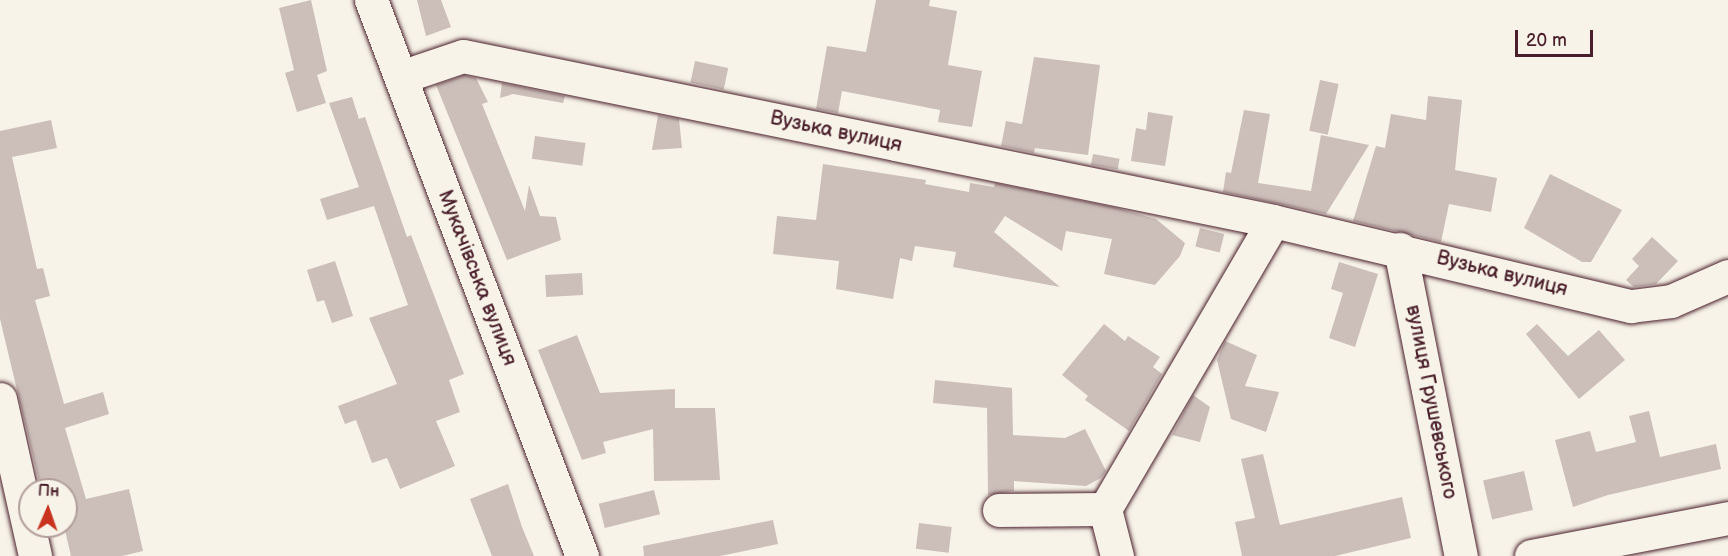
<!DOCTYPE html>
<meta charset="utf-8">
<style>
body{margin:0}
#map{position:relative;width:1728px;height:556px;overflow:hidden;background:#f7f3e8;font-family:"Balsamiq Sans",sans-serif}
div>[style]{position:absolute}
[style*='--x']{left:calc(var(--x)*1px);top:calc(var(--y)*1px);width:calc(var(--w)*1px);rotate:calc(var(--a)*1deg)}
.building>*{inset:0;background:#ccbfb9;transform-origin:0 0}
.roads{filter:drop-shadow(0 0 2px #4a1f2b) drop-shadow(0 0 2px #4a1f2b)}
.minor>*{height:33px;margin:-16.5px;padding:0 16.5px;transform-origin:16.5px;border-radius:16.5px;background:#f7f3e8}
.highway>*{height:33px;margin:-16.5px;padding:0 16.5px;transform-origin:16.5px;border-radius:16.5px;background:#f7f3e8}
span{translate:-50% -50%;white-space:nowrap;text-align:center;line-height:1.15;-webkit-text-stroke:5px #f7f3e8;paint-order:stroke}
.street-label{font-size:20px;color:#4a1f2b}
.north{position:absolute;left:18px;top:478px;width:60px;height:60px;box-sizing:border-box;background:#f7f3e8;border:2px solid #b29e9c;border-radius:50%;rotate:2deg;font-size:16px;font-weight:700;line-height:24px;text-align:center;color:#4a1f2b}
.north::after{content:'';display:block;margin:auto;width:21px;height:27px;background:#c8321e;clip-path:polygon(50% 0,100% 100%,50% 72%,0 100%)}
.scale{position:absolute;left:1515px;top:30px;width:78px;height:27px;box-sizing:border-box;border:3px solid #4a1f2b;border-top:0;padding-left:8px;font-size:18px;line-height:21px;white-space:nowrap;color:#4a1f2b;-webkit-text-stroke:4px #f7f3e8;paint-order:stroke}
</style>
<div id="map">
<div class="building">
<i style="clip-path:polygon(311px 0,327px 71px,317px 75px,326px 103px,297px 112px,285px 73px,294px 70px,279px 8px)"></i>
<i style="clip-path:polygon(417px 0,441px 0,451px 27px,426px 36px)"></i>
<i style="clip-path:polygon(876px 0,930px 0,929px 6px,957px 11px,948px 65px,982px 71px,972px 127px,938px 122px,940px 110px,842px 91px,838px 113px,816px 109px,827px 46px,866px 52px)"></i>
<i style="clip-path:polygon(1034px 57px,1100px 65px,1088px 155px,1035px 148px,1034px 153px,1001px 146px,1006px 121px,1022px 124px)"></i>
<i style="left:695px;top:61px;width:34px;height:22px;rotate:12deg"></i>
<i style="clip-path:polygon(464px 75px,476px 78px,488px 102px,482px 104px,525px 211px,529px 185px,540px 216px,556px 217px,561px 240px,507px 260px,436px 85px)"></i>
<i style="left:1320px;top:80px;width:19px;height:52px;rotate:12deg"></i>
<i style="clip-path:polygon(502px 83px,565px 96px,563px 103px,513px 94px,500px 98px)"></i>
<i style="clip-path:polygon(1428px 96px,1462px 100px,1455px 170px,1497px 178px,1491px 212px,1449px 204px,1441px 242px,1353px 221px,1376px 146px,1385px 148px,1391px 114px,1426px 120px)"></i>
<i style="clip-path:polygon(352px 97px,359px 119px,365px 117px,407px 237px,411px 235px,464px 374px,449px 380px,460px 412px,436px 421px,455px 466px,400px 489px,387px 458px,372px 463px,356px 420px,345px 424px,338px 406px,397px 384px,369px 318px,408px 305px,374px 206px,327px 220px,320px 199px,359px 187px,329px 103px)"></i>
<i style="clip-path:polygon(1244px 110px,1270px 114px,1258px 183px,1311px 191px,1321px 135px,1369px 145px,1326px 214px,1223px 192px,1226px 172px,1231px 173px)"></i>
<i style="clip-path:polygon(1148px 112px,1173px 116px,1165px 166px,1131px 161px,1136px 128px,1146px 130px)"></i>
<i style="clip-path:polygon(658px 115px,679px 119px,682px 148px,652px 150px)"></i>
<i style="clip-path:polygon(51px 120px,57px 148px,12px 157px,37px 269px,43px 268px,50px 296px,35px 300px,64px 404px,103px 392px,109px 414px,65px 428px,86px 499px,129px 489px,143px 551px,122px 556px,71px 556px,64px 526px,66px 490px,56px 490px,55px 485px,41px 490px,0 319px,0 131px)"></i>
<i style="left:535px;top:136px;width:51px;height:23px;rotate:8deg"></i>
<i style="left:1093px;top:154px;width:27px;height:11px;rotate:10deg"></i>
<i style="clip-path:polygon(823px 164px,926px 180px,925px 184px,969px 192px,970px 183px,994px 187px,995px 183px,1113px 207px,1156px 219px,1185px 243px,1180px 256px,1155px 285px,1104px 274px,1112px 239px,1066px 231px,1062px 251px,1005px 216px,994px 232px,1060px 287px,953px 267px,956px 252px,915px 246px,912px 261px,900px 258px,893px 299px,836px 289px,839px 261px,773px 254px,777px 216px,816px 220px)"></i>
<i style="clip-path:polygon(1550px 174px,1622px 210px,1591px 262px,1582px 262px,1524px 228px)"></i>
<i style="left:1200px;top:228px;width:25px;height:19px;rotate:14deg"></i>
<i style="clip-path:polygon(1652px 237px,1678px 261px,1656px 284px,1634px 287px,1626px 280px,1639px 266px,1632px 259px)"></i>
<i style="clip-path:polygon(335px 261px,353px 316px,332px 323px,324px 300px,317px 302px,307px 270px)"></i>
<i style="clip-path:polygon(1339px 262px,1378px 274px,1355px 347px,1329px 338px,1343px 293px,1331px 289px)"></i>
<i style="left:582px;top:273px;width:22px;height:37px;rotate:87deg"></i>
<i style="clip-path:polygon(1104px 324px,1125px 341px,1128px 336px,1160px 357px,1153px 367px,1162px 374px,1129px 431px,1085px 400px,1088px 396px,1062px 375px)"></i>
<i style="clip-path:polygon(1537px 324px,1568px 356px,1599px 330px,1625px 360px,1579px 399px,1526px 334px)"></i>
<i style="clip-path:polygon(577px 335px,600px 393px,675px 389px,675px 408px,715px 408px,720px 480px,654px 481px,653px 429px,603px 442px,606px 453px,582px 460px,538px 350px)"></i>
<i style="clip-path:polygon(1225px 341px,1257px 355px,1245px 386px,1279px 392px,1266px 432px,1231px 419px,1217px 360px)"></i>
<i style="clip-path:polygon(935px 380px,1012px 388px,1013px 435px,1065px 438px,1085px 429px,1106px 471px,1101px 478px,1086px 486px,1014px 481px,1014px 491px,988px 495px,987px 408px,933px 403px)"></i>
<i style="clip-path:polygon(1193px 395px,1210px 407px,1200px 442px,1172px 435px)"></i>
<i style="clip-path:polygon(1649px 411px,1660px 457px,1716px 444px,1721px 469px,1608px 495px,1573px 507px,1555px 440px,1590px 431px,1596px 452px,1636px 442px,1629px 416px)"></i>
<i style="clip-path:polygon(1263px 454px,1280px 525px,1402px 497px,1411px 538px,1335px 556px,1242px 556px,1235px 522px,1255px 518px,1241px 459px)"></i>
<i style="left:1524px;top:471px;width:40px;height:42px;rotate:77deg"></i>
<i style="clip-path:polygon(508px 484px,522px 527px,534px 556px,492px 556px,470px 499px)"></i>
<i style="left:654px;top:490px;width:25px;height:57px;rotate:76deg"></i>
<i style="clip-path:polygon(773px 520px,778px 544px,720px 556px,644px 556px,643px 546px)"></i>
<i style="left:919px;top:523px;width:33px;height:26px;rotate:7deg"></i>
</div>
<div class="roads">
<div class="minor">
<i style="--x:401;--y:77;--w:65;--a:-18.7"></i>
<i style="--x:463;--y:56;--w:827;--a:11.51"></i>
<i style="--x:1273;--y:221;--w:368;--a:13.4"></i>
<i style="--x:1631;--y:306;--w:40;--a:-7.1"></i>
<i style="--x:1671;--y:301;--w:62;--a:-23.7"></i>
<i style="--x:1400;--y:249;--w:313;--a:78.8"></i>
<i style="--x:0;--y:399;--w:161;--a:77.4"></i>
<i style="--x:1105;--y:509;--w:49;--a:75.7"></i>
<i style="--x:999;--y:510;--w:106;--a:-0.5"></i>
<i style="--x:1105;--y:509;--w:333;--a:-59.7"></i>
<i style="--x:1531;--y:556;--w:201;--a:-10.9"></i>
</div>
<div class="highway">
<i style="--x:371;--y:0;--w:595;--a:69.22"></i>
</div>
</div>
<div class="street-label">
<span style="left:836px;top:132px;rotate:12deg">Вузька вулиця</span>
<span style="left:1502px;top:274px;rotate:14deg">Вузька вулиця</span>
<span style="left:477px;top:278px;rotate:69deg">Мукачівська вулиця</span>
<span style="left:1431px;top:402px;rotate:79deg">вулиця Грушевського</span>
</div>
<div class="north">Пн</div>
<div class="scale">20 m</div>
</div>
